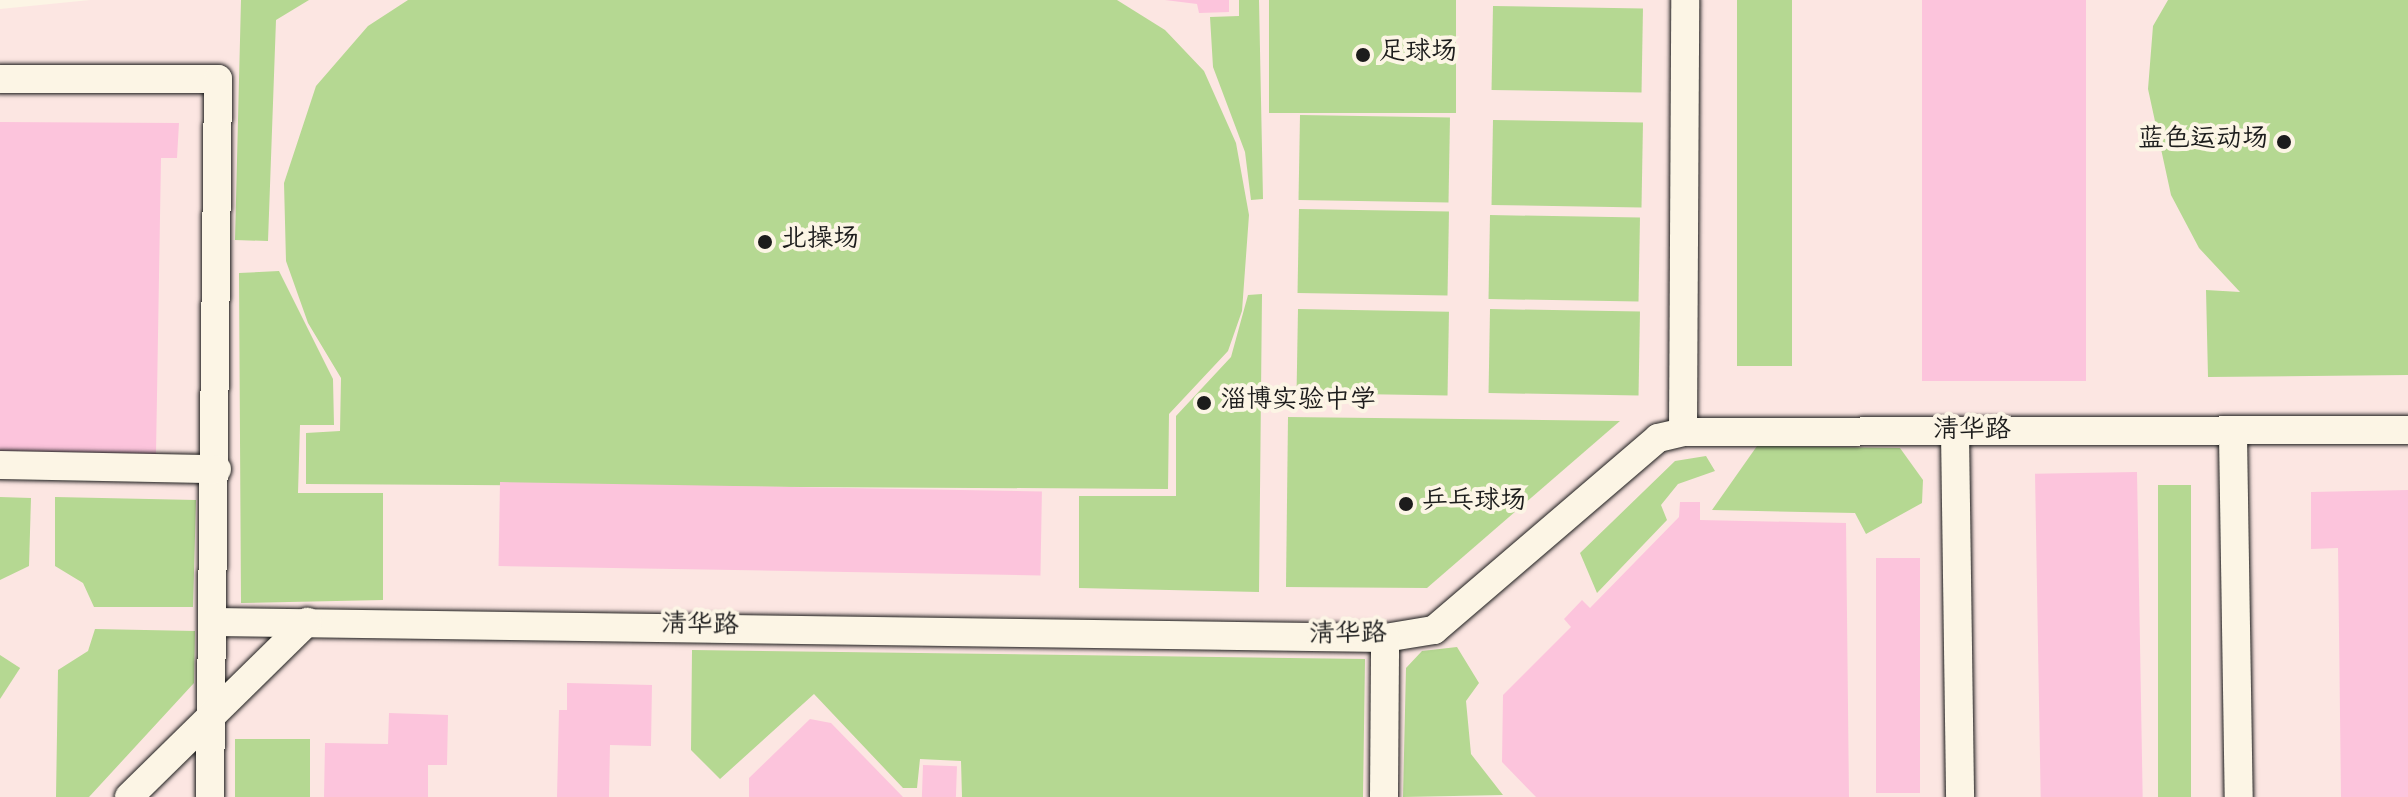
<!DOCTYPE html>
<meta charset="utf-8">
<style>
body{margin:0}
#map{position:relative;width:2408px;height:797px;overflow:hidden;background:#fcf5e5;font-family:"Gochi Hand","LXGW WenKai TC",sans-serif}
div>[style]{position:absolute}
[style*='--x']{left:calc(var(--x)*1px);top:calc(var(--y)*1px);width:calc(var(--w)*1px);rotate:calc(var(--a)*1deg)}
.built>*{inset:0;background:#fce6e2}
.green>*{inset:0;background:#b5d892;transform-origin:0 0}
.building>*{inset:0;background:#fcc4dc;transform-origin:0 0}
.roads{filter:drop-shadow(0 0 2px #1c1c1c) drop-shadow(0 0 2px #1c1c1c)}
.street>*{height:28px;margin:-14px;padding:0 14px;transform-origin:14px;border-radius:14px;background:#fcf5e5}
.dots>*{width:22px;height:22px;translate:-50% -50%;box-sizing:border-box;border:4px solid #fcf5e5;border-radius:50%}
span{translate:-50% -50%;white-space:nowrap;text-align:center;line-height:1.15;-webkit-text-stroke:8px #fcf5e5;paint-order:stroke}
.poi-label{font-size:26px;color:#1c1c1c}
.left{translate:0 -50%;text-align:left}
.right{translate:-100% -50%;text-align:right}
.street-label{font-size:26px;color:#1c1c1c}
</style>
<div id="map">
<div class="built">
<i style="clip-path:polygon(90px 0,2408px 0,2408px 797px,0 797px,0 9px)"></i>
</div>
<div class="green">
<i style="clip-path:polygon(241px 0,309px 0,276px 20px,268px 241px,235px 240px)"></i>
<i style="clip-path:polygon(408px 0,1117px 0,1165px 30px,1204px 71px,1236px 143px,1249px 215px,1242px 311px,1228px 351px,1169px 414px,1168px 489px,306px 484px,306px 433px,340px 431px,341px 378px,308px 323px,286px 261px,284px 183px,316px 86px,368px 26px)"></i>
<i style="clip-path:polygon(1239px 0,1259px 0,1263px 199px,1251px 200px,1245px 152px,1213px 67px,1210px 17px,1239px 16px)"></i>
<i style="left:1269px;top:0;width:187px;height:113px"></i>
<i style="left:1737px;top:0;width:55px;height:366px"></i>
<i style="clip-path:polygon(2168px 0,2408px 0,2408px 375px,2208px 377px,2206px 290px,2240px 292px,2199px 248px,2171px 195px,2148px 89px,2153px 26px)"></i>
<i style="left:1493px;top:6px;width:150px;height:84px;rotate:1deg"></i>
<i style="left:1300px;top:115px;width:150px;height:85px;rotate:1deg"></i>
<i style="left:1493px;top:120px;width:150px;height:85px;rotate:1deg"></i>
<i style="left:1299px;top:209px;width:150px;height:84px;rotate:1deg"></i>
<i style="left:1490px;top:215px;width:150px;height:84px;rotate:1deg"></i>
<i style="clip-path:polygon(279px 271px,333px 379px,334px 425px,300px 425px,298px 493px,383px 493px,383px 600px,241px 603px,239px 273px)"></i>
<i style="clip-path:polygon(1262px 294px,1259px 592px,1079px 588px,1079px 496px,1176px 496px,1176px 416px,1231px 357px,1248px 295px)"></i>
<i style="left:1298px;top:309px;width:151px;height:84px;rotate:1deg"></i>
<i style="left:1490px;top:309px;width:150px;height:84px;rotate:1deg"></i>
<i style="clip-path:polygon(1288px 417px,1620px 421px,1427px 588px,1286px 587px)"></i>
<i style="clip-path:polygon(1757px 446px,1900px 448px,1923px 480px,1922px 503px,1866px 534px,1855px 513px,1712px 510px)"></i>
<i style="clip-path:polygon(1706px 456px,1715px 471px,1678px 484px,1661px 505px,1667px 520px,1597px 593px,1580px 553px,1675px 461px)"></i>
<i style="left:2158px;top:485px;width:33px;height:312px"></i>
<i style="clip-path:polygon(0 497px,31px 498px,29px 566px,0 580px)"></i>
<i style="clip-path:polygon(55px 497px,196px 500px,193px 607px,94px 607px,83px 583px,55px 566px)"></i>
<i style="clip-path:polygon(95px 629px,195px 631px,194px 683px,89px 797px,56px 797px,58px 670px,88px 651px)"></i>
<i style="clip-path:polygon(1457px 647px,1479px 683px,1466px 701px,1471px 754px,1503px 795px,1403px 797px,1406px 668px,1422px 651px)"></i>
<i style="clip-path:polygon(692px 650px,1365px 659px,1363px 797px,962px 797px,961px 761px,920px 759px,917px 788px,903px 788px,814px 694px,720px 779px,691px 750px)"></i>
<i style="left:0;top:655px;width:24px;height:142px;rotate:33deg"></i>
<i style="left:235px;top:739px;width:75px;height:58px"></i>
</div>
<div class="building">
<i style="clip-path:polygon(1165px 0,1229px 0,1229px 12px,1199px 13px,1197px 4px)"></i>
<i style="left:1922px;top:0;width:164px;height:381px"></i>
<i style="clip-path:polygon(0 122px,179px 123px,177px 158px,161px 158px,156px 454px,0 451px)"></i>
<i style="left:2137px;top:472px;width:325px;height:102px;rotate:89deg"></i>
<i style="left:500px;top:482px;width:542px;height:84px;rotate:1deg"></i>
<i style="clip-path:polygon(2408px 490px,2408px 797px,2341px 797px,2338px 548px,2311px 549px,2311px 492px)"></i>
<i style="clip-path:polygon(1680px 502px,1700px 502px,1700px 520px,1846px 523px,1849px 797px,1536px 797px,1502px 762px,1503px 695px,1571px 627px,1564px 619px,1582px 600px,1590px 608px,1679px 517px)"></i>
<i style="left:1876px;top:558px;width:44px;height:235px"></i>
<i style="clip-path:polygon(567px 683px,652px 685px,651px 746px,610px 745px,609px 797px,557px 797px,559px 710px,567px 710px)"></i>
<i style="clip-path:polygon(389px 713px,448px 715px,447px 765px,428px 765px,428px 797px,324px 797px,325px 743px,388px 744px)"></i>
<i style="clip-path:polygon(810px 719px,831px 723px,903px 797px,749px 797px,749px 778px)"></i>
<i style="left:923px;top:765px;width:34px;height:32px;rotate:2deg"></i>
</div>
<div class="roads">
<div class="street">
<i style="--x:0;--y:79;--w:218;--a:0"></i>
<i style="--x:218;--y:79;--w:718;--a:90.64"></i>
<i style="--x:1683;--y:432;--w:432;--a:-89.7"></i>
<i style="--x:1955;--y:433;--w:364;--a:89.2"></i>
<i style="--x:2233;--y:435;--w:362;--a:89.1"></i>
<i style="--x:0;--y:465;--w:217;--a:1.1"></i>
<i style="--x:215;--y:622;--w:1170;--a:0.78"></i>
<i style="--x:1385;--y:638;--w:50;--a:-9.3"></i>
<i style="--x:1434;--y:630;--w:295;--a:-40.6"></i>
<i style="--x:1658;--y:438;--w:26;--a:-13"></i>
<i style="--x:1683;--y:432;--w:725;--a:-0.16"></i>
<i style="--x:129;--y:797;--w:250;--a:-44.5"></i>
<i style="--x:1384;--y:797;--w:159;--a:-89.6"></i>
</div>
</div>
<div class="dots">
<i style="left:1363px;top:55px;background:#1c1c1c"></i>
<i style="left:2284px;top:142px;background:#1c1c1c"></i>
<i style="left:765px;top:242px;background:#1c1c1c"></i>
<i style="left:1204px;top:403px;background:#1c1c1c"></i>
<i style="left:1406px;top:504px;background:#1c1c1c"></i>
</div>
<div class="poi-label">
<span class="left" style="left:1379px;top:55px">足球场</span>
<span class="right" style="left:2268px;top:142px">蓝色运动场</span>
<span class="left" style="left:781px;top:242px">北操场</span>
<span class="left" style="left:1220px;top:403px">淄博实验中学</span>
<span class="left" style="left:1422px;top:504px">乒乓球场</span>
</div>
<div class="street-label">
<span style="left:1972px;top:433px">清华路</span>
<span style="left:700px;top:628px;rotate:1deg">清华路</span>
<span style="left:1348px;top:637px;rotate:-1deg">清华路</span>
</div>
</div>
